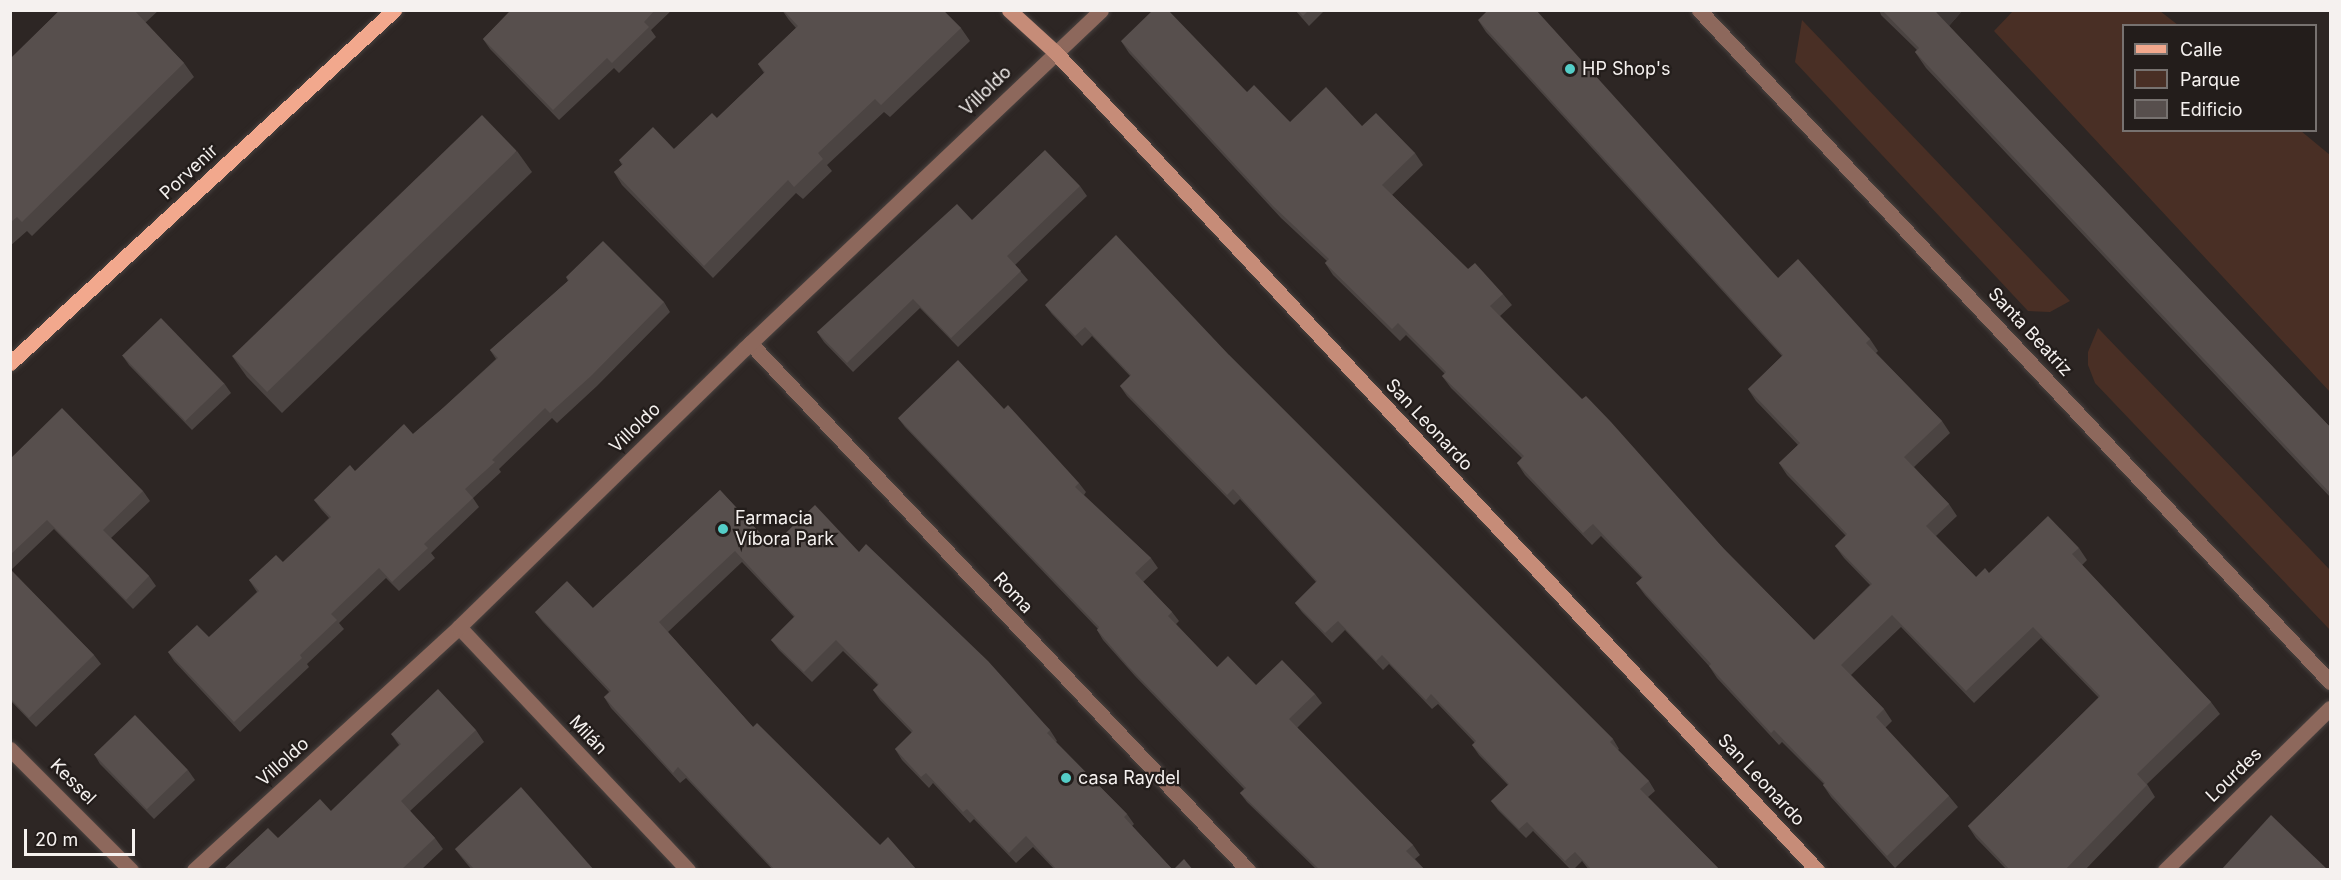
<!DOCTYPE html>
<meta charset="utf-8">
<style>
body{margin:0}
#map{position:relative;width:2341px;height:880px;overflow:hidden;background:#2d2624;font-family:Inter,sans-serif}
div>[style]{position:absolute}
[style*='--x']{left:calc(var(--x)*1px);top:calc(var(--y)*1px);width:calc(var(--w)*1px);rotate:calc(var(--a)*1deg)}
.green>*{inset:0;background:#492f25}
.roads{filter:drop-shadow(0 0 2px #494240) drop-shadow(0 0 2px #494240)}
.street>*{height:15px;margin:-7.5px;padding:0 7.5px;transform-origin:7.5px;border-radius:7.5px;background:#8d685c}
.secondary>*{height:15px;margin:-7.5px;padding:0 7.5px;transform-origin:7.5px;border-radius:7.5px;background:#c68c78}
.primary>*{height:15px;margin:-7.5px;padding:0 7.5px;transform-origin:7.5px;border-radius:7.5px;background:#f2a88d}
.wall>*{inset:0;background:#4b4442}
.shaded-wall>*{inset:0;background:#3d3736}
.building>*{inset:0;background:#574f4d;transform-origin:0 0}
.dots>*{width:16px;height:16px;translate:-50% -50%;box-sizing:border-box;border:3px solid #231d1b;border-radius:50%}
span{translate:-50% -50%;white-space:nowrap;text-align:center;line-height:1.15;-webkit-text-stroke:4.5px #231d1b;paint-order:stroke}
.poi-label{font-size:18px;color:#f5f1ef}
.left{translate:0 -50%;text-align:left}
.street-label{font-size:18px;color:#f5f1ef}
.frame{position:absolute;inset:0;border:12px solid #f5f1ef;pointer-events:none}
.legend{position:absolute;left:2122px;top:24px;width:195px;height:108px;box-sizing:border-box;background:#231d1b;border:2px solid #777270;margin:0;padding:8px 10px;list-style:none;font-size:18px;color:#f5f1ef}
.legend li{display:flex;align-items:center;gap:12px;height:30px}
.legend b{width:30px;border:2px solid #777270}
.scale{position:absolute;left:24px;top:829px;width:111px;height:27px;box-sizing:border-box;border:3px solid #f5f1ef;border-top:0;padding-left:8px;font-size:18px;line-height:21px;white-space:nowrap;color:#f5f1ef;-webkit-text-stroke:4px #231d1b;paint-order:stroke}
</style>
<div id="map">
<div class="green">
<i style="clip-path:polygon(2013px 11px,2160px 11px,2178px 25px,2124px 26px,2124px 130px,2301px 131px,2330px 155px,2330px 392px,1994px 31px)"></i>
<i style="clip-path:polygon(1802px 20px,2070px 301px,2050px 312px,2028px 311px,1795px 62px)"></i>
<i style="clip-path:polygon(2098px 328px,2330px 570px,2330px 630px,2095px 383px,2088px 365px,2088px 352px)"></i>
</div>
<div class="roads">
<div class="street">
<i style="--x:1699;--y:10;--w:922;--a:46.8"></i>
<i style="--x:750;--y:343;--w:725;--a:46.62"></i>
<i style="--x:459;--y:627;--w:334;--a:46.7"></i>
<i style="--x:10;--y:749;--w:171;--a:45"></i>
<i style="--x:194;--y:870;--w:360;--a:-42.5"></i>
<i style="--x:459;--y:627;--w:398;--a:-44.3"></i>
<i style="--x:744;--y:349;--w:492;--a:-43.5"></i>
<i style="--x:2165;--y:870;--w:231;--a:-44.5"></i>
</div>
<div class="secondary">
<i style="--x:1009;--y:10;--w:62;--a:42.4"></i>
<i style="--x:1055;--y:52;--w:1118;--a:47.03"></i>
</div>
<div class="primary">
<i style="--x:10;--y:363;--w:522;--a:-42.59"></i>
</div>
</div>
<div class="wall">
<i style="clip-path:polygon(60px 10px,159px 10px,145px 23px,184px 63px,194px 77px,32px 236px,27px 231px,10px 246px,10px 59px)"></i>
<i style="clip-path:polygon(511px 10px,672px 10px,651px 30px,656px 37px,619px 73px,614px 68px,559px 120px,490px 49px,483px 39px)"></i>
<i style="clip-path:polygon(782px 10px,943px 10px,961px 28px,970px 41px,890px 117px,884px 112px,827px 165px,832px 171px,803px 199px,796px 193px,713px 278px,622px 185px,614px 172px,622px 165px,619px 160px,674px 149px,717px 118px,764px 73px,758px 64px,796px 28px,789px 20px)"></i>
<i style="clip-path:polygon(1295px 10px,1325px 10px,1309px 26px)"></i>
<i style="clip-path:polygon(1879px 10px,1963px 10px,1949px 26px,2331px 428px,2331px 498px,1926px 68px,1915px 52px,1917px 50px,1881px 15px)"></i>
<i style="clip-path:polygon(1478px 20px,1778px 278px,1870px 339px,1878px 351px,1876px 353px,1942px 421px,1950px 433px,1914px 467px,1949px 504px,1957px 516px,1936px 536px,1976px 577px,1989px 573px,2079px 548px,2087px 560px,2082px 565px,2211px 702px,2220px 714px,2147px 784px,2155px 797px,2085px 870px,2007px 870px,1976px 838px,1968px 826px,2099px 698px,2041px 638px,1974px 703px,1901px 627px,1851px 675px,1884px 709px,1892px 721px,1885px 728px,1949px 796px,1958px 807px,1895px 868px,1831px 797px,1823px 785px,1824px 784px,1782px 742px,1779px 745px,1717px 678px,1709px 666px,1645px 595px,1636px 583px,1642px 578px,1601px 536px,1592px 545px,1525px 475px,1517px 463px,1522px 458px,1451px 388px,1442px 376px,1445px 374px,1406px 335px,1400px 341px,1333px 275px,1325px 263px,1327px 261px,1281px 218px,1129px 53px,1121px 41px,1247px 92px,1290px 122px,1362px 126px,1415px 153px,1423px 165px,1392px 195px,1468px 269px,1503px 294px,1512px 305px,1500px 316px,1724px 549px,1814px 640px,1870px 585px,1844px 558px,1835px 546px,1846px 536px,1787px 475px,1779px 463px,1798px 445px,1756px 401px,1748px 389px,1782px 356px,1486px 32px)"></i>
<i style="clip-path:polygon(517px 151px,532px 172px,282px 413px,247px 377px,232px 356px)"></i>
<i style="clip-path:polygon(1080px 186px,1087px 196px,1015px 265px,1028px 280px,958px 347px,920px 308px,853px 372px,824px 342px,817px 332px,972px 220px)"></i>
<i style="clip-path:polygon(566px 277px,664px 302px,670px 312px,597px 386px,557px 423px,552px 418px,499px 469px,501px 472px,473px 498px,479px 507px,431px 553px,435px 558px,399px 591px,386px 578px,339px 623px,344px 629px,307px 664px,309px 667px,240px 732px,174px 661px,168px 652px,209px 637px,257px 592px,249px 580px,283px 562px,329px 518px,321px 509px,314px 500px,355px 471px,413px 434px,443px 408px,496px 359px,490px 350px,568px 281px)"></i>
<i style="clip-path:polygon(1045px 305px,1229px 355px,1613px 739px,1619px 749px,1618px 750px,1649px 781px,1655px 791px,1648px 797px,1720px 870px,1589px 870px,1582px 861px,1573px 870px,1571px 870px,1533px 831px,1526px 838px,1498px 810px,1491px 801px,1508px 785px,1479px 755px,1472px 745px,1475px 743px,1438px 704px,1432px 709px,1389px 664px,1383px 670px,1345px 630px,1332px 643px,1302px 612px,1295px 603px,1316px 582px,1240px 499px,1234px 505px,1127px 396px,1120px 386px,1130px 376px,1092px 336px,1082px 346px,1052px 314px)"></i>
<i style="clip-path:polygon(122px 355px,224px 383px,231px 393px,192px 430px,129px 365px)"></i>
<i style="clip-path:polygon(898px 418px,1079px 483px,1086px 492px,1084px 495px,1151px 558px,1158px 568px,1143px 582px,1172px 612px,1179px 621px,1176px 624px,1217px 667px,1256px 685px,1315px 694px,1322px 703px,1297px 728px,1413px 845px,1420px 855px,1415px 859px,1425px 870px,1317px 870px,1247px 802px,1240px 793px,1244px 789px,1135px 676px,1103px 640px,1097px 630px,1098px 629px,905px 427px)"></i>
<i style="clip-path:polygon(10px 459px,143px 491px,150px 501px,111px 538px,149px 576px,156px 586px,133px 609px,54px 529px,11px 570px,94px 655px,101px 664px,36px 727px,10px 700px)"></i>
<i style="clip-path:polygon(720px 490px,772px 546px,859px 552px,1050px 730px,1057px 741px,1056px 742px,1127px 814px,1134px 824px,1132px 826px,1173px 870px,1055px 870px,1033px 847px,1016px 863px,974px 819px,970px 823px,933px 783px,929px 788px,902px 760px,895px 749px,912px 733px,880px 700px,873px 690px,878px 685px,843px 651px,812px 682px,779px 650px,771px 640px,794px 617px,742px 562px,668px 632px,753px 727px,880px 845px,917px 870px,773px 870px,686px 778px,680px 783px,611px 708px,604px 697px,609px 692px,543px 622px,535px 612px,593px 608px)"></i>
<i style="clip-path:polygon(476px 730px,484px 742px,410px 811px,435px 838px,443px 849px,421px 870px,223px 870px,278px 838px,331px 811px,399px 745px,391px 734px)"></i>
<i style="clip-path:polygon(94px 754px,188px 770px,195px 780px,154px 819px,100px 764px)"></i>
<i style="clip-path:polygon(455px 849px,594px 870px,472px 870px,462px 858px)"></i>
</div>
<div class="shaded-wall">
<i style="clip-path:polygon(1938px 10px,1963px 10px,1947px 28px,1936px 12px)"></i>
</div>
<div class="building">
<i style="clip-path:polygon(60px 10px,134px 10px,184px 63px,22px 222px,17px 217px,10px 223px,10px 59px)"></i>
<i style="clip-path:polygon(511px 10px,655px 10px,644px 22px,649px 27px,612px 63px,607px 58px,553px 110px,483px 39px)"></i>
<i style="clip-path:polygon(783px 10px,943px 10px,961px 28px,881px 105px,875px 99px,818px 153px,823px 159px,794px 187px,788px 180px,704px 266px,614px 172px,623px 164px,619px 160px,653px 127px,674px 149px,712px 113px,717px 118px,765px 72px,758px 64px,798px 26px)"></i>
<i style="clip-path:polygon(1153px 10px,1168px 10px,1247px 92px,1254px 85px,1290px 122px,1326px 87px,1362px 126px,1376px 113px,1415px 153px,1382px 185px,1468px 269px,1475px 263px,1503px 294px,1490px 306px,1582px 399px,1586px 396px,1611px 422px,1724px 549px,1814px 640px,1872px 584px,1835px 546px,1847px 534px,1779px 463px,1800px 443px,1748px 389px,1783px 355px,1478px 20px,1488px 10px,1536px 10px,1778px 278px,1798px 259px,1870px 339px,1866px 343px,1942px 421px,1904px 457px,1949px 504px,1926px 526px,1976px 577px,1985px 568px,1989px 573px,2048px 516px,2079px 548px,2072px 554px,2211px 702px,2137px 774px,2147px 785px,2065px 870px,2010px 870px,1968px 826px,2100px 696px,2033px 627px,1966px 691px,1892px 615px,1841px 665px,1884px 709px,1876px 717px,1949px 796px,1887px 856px,1823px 785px,1825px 783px,1774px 730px,1771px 733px,1709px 666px,1711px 664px,1636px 583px,1643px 577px,1593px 524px,1583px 533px,1517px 463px,1524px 456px,1442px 376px,1446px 372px,1398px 323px,1392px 329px,1325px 263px,1329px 259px,1273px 206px,1121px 41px)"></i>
<i style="clip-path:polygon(1297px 10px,1309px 10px,1303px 16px)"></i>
<i style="clip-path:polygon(1882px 10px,1938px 10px,1936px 12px,2331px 428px,2331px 494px,1915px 52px,1919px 48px)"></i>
<i style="left:482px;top:115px;width:50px;height:347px;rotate:46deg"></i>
<i style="clip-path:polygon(1045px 150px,1080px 186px,1007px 256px,1021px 271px,951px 338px,913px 299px,847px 363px,817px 332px,957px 204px,972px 220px)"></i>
<i style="clip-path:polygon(1116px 235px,1229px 355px,1613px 739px,1610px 742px,1649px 781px,1640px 789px,1720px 870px,1592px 870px,1575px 852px,1565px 861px,1527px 822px,1519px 829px,1491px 801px,1509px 784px,1472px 745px,1476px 741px,1431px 694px,1426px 700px,1382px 655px,1376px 661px,1338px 621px,1325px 633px,1295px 603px,1317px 581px,1233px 489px,1227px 495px,1120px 386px,1131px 375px,1085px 327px,1075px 336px,1045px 305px)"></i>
<i style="clip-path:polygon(603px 241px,664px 302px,591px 376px,550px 413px,545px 408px,492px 460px,495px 462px,465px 489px,473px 498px,424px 544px,428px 548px,392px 582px,379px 568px,331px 614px,337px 620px,300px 655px,302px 658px,234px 722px,168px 652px,197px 625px,209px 637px,259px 591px,249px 580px,276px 555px,283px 562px,331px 517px,314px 500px,350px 465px,355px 471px,404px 424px,413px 434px,443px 408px,498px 358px,490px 350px,569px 280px,566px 277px)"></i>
<i style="left:161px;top:318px;width:91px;height:54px;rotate:46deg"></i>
<i style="clip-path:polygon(958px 360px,1004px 409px,1008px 405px,1079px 483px,1075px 487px,1151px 558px,1135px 573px,1172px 612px,1168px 616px,1217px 667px,1228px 656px,1256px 685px,1282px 660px,1315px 694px,1289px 719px,1413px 845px,1406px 851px,1425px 870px,1320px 870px,1240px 793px,1246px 788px,1128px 666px,1097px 630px,1099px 627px,898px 418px)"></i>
<i style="clip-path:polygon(62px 408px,143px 491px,103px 530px,149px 576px,126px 600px,47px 520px,10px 555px,10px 459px)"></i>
<i style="clip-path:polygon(720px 490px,772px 546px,815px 505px,859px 552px,866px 544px,988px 661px,1050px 730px,1047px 733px,1127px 814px,1124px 817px,1173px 870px,1057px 870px,1026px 836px,1009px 853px,967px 809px,963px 812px,926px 773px,921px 777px,895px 749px,913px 731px,873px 690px,879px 684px,836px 640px,804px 672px,771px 640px,795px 616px,735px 551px,659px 622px,753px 727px,757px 723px,880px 845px,888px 837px,917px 870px,775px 870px,678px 767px,673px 773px,604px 697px,611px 691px,535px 612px,567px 581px,593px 608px)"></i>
<i style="clip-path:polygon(10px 569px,94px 655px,29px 718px,10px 698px)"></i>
<i style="clip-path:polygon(438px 689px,476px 730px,401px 801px,435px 838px,401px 870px,223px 870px,268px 828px,278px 838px,320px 799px,331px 811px,401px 744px,391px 734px)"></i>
<i style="left:135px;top:715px;width:76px;height:57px;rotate:46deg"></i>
<i style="clip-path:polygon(521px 787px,594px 870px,475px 870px,455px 849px)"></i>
<i style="clip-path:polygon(2271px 815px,2328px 870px,2221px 870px)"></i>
<i style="clip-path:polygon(1184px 859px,1193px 870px,1173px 870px)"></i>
</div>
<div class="dots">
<i style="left:1570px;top:69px;background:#54cdc7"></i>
<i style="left:723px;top:529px;background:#54cdc7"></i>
<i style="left:1066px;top:778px;background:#54cdc7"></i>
</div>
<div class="poi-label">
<span class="left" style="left:1582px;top:69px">HP Shop's</span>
<span class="left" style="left:735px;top:529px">Farmacia<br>Víbora Park</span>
<span class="left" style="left:1078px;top:778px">casa Raydel</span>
</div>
<div class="street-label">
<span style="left:986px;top:91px;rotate:-44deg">Villoldo</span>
<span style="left:189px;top:172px;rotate:-43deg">Porvenir</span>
<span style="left:2030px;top:332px;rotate:47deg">Santa Beatriz</span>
<span style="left:1429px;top:425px;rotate:47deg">San Leonardo</span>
<span style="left:635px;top:428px;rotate:-44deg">Villoldo</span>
<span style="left:1013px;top:593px;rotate:47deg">Roma</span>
<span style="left:588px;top:735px;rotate:47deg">Milán</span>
<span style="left:283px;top:762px;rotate:-42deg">Villoldo</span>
<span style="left:2234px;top:775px;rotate:-44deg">Lourdes</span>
<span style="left:1761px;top:780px;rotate:47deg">San Leonardo</span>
<span style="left:73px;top:782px;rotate:45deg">Kessel</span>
</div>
<div class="frame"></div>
<ul class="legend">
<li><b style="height:8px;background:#f2a88d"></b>Calle</li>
<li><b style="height:16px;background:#492f25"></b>Parque</li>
<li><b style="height:16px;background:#574f4d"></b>Edificio</li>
</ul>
<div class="scale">20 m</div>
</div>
